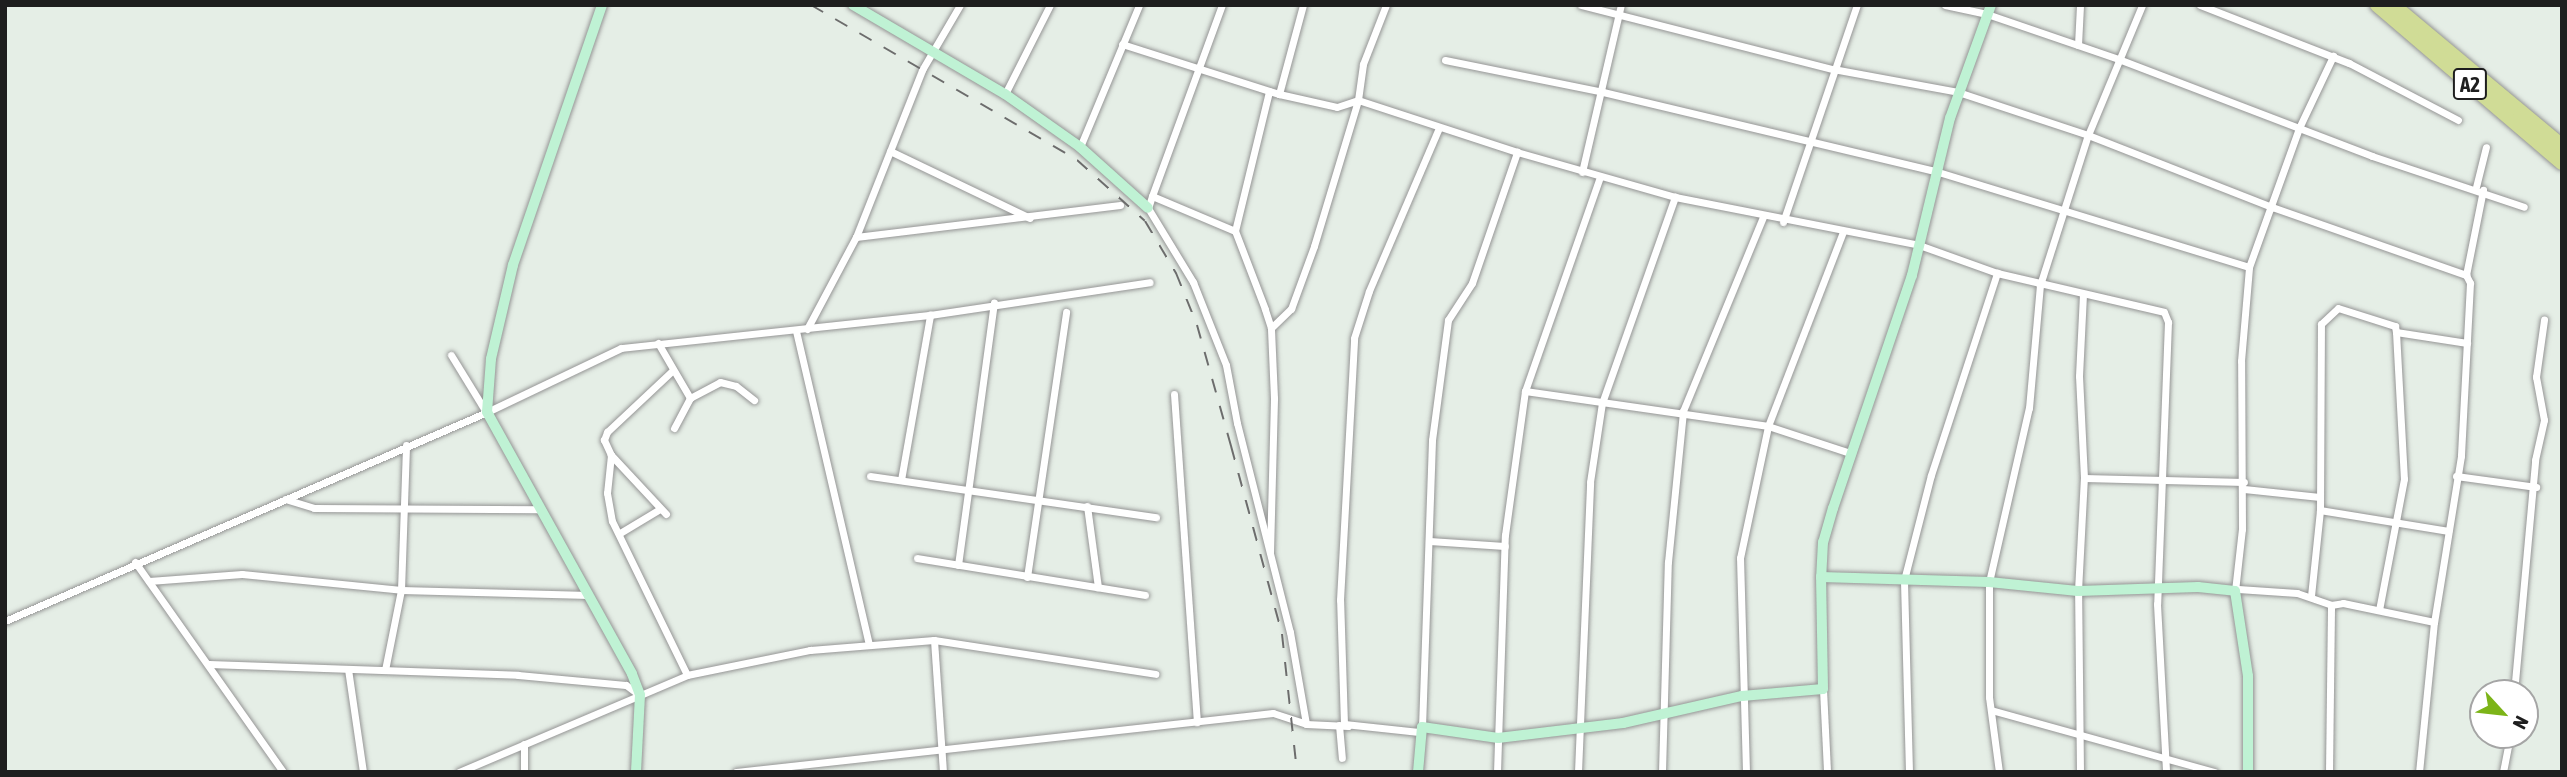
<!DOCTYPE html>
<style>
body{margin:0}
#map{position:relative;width:2567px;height:777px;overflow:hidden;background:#e5eee6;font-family:"Asap Condensed",sans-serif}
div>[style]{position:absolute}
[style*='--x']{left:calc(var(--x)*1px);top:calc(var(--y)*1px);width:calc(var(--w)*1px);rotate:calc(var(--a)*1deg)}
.roads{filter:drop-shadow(0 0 2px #959595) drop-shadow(0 0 2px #959595)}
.street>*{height:7px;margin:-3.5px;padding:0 3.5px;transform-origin:3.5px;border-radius:3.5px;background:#fff}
.secondary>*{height:10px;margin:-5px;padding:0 5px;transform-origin:5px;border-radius:5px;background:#bff2d4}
.highway>*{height:14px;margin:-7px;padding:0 7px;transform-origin:7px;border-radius:7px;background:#d0dc96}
.rail>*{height:2px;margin-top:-1px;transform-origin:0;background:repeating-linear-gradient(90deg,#6c6c6c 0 14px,transparent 0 28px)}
span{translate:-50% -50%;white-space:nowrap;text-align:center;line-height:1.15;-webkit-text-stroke:5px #fff;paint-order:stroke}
.shield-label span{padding:2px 5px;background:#fff;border:2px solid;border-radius:5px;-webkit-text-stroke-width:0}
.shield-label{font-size:21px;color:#1e1e1e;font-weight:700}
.frame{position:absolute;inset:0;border:7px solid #1e1e1e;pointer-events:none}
.north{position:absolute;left:2469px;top:679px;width:70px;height:70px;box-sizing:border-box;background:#fff;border:2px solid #a5a5a5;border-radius:50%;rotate:117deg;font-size:19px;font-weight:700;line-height:28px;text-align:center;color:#1e1e1e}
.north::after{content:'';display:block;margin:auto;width:24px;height:32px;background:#7cb418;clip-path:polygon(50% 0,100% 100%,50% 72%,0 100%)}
</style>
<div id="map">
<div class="roads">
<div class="street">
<i style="--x:1581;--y:5;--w:260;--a:14.3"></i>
<i style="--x:1833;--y:69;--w:127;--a:10.4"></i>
<i style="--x:1958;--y:92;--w:137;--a:18.3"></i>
<i style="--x:2088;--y:135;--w:198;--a:21.4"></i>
<i style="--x:2272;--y:207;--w:206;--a:19.3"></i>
<i style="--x:2466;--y:275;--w:9;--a:63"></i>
<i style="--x:2470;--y:283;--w:173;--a:93"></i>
<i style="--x:2461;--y:456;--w:168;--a:99.2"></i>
<i style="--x:2434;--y:622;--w:151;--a:95.7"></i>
<i style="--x:1945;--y:5;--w:43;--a:12.1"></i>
<i style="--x:1987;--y:14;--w:142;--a:18.9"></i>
<i style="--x:2121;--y:60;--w:269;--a:20.9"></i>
<i style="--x:2372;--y:156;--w:160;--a:18.5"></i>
<i style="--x:2200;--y:5;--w:160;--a:21.3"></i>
<i style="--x:2349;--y:63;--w:123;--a:27.6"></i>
<i style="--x:1122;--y:44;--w:165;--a:17.7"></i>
<i style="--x:1279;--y:94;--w:59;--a:12.6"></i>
<i style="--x:1337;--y:107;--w:22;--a:-18"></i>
<i style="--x:2078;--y:45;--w:40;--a:-87.1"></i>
<i style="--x:1445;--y:60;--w:161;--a:11.4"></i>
<i style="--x:1603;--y:92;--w:341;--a:13.4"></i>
<i style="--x:1935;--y:171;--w:328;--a:17"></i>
<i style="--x:1005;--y:94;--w:100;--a:-63.2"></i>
<i style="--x:1279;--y:94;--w:92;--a:-74.9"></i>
<i style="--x:1358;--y:100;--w:167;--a:18.1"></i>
<i style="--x:1517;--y:152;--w:164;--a:15.9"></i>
<i style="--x:1675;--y:197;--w:249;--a:11.1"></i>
<i style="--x:1919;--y:245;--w:83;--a:19.7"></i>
<i style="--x:1997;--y:273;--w:171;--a:13.1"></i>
<i style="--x:2164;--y:312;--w:11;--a:68"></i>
<i style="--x:2168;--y:322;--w:282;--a:92.2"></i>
<i style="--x:2157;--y:604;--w:168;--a:86.9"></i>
<i style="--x:1080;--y:147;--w:154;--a:-67.4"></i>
<i style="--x:890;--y:151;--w:155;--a:25.6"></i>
<i style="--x:1582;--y:172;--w:171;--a:-76.9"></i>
<i style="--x:2476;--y:187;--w:41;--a:-76"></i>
<i style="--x:1152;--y:196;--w:203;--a:-69.9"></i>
<i style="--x:1783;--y:222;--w:229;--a:-71.2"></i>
<i style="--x:1235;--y:231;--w:144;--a:-76.3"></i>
<i style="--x:856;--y:237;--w:266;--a:-6.9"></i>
<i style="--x:2466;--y:275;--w:87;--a:-78.7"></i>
<i style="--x:1271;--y:328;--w:28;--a:-44"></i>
<i style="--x:1291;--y:309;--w:67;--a:-69.9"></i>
<i style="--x:1314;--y:246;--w:152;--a:-73.2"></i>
<i style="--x:1358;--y:100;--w:36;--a:-82"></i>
<i style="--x:1363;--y:64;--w:63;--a:-68.7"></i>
<i style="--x:807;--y:329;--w:104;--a:-62"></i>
<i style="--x:856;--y:237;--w:180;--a:-68.4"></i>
<i style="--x:922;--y:70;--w:75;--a:-59.7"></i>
<i style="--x:796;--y:331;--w:322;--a:76.9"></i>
<i style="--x:2396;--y:332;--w:72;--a:8.8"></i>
<i style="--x:658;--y:343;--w:64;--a:59.8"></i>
<i style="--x:690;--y:398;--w:34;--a:118"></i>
<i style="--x:451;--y:355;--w:67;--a:58.4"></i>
<i style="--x:1525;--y:391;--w:246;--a:8.2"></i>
<i style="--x:1768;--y:426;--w:86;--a:18.2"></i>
<i style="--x:1174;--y:394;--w:329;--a:86"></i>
<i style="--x:690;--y:398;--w:34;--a:-28"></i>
<i style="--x:720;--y:382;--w:16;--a:14"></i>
<i style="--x:736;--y:386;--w:23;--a:38"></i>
<i style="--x:611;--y:455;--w:38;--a:96"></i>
<i style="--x:607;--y:493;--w:28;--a:80"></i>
<i style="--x:612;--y:521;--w:171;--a:64"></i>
<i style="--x:870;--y:476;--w:289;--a:8.2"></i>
<i style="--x:2456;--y:476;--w:81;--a:7.8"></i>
<i style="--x:2084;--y:478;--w:160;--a:1.4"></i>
<i style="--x:901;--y:480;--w:168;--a:-80"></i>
<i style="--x:2244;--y:489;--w:76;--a:6"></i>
<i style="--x:285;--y:499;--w:30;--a:17"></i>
<i style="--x:314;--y:508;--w:225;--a:0.3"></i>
<i style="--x:1087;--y:506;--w:82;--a:82.3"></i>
<i style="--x:2320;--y:510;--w:130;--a:9.3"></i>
<i style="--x:666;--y:514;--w:81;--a:-133"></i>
<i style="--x:611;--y:455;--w:17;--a:-115"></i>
<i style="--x:604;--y:440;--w:9;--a:-69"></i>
<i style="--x:607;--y:432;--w:88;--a:-43.2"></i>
<i style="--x:620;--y:533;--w:47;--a:-31"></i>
<i style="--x:1429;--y:541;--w:76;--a:3.8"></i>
<i style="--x:1270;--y:552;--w:154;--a:-88.5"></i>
<i style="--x:1274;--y:398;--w:70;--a:-92.5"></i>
<i style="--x:1271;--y:328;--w:20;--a:-108"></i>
<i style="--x:1265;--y:309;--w:84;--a:-111"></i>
<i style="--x:1235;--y:231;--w:90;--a:-157.1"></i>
<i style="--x:1152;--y:196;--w:13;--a:108"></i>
<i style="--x:1148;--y:208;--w:87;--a:58.7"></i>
<i style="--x:1193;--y:282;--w:89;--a:68.3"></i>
<i style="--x:1226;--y:365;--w:59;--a:79.3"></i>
<i style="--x:1237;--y:423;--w:216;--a:75.8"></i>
<i style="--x:1290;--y:632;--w:93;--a:80.1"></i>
<i style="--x:1306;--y:724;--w:42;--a:2.7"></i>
<i style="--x:917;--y:558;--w:231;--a:9.2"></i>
<i style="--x:135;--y:562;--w:257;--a:54.8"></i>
<i style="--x:958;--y:565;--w:265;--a:-82.2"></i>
<i style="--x:1027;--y:577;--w:268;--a:-81.6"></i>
<i style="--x:149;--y:581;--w:93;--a:-4.3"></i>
<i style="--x:242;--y:574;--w:160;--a:5.7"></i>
<i style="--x:401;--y:590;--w:188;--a:1.5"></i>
<i style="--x:2238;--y:589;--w:59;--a:3.9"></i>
<i style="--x:2297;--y:593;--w:36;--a:19"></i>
<i style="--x:2331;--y:605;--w:12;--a:-9"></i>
<i style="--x:2343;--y:603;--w:93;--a:11.8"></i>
<i style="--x:2235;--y:591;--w:62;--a:-83.6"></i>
<i style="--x:2242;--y:529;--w:168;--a:-90.3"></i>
<i style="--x:2241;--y:361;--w:94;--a:-85.1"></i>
<i style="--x:2249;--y:267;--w:148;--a:-70.2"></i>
<i style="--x:2299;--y:128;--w:80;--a:-64.7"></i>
<i style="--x:2311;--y:596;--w:86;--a:-84"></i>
<i style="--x:2320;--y:510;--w:186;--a:-89.7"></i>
<i style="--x:2321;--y:324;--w:23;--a:-43"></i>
<i style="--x:2338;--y:308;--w:60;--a:17.5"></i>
<i style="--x:2395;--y:326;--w:6;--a:81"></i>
<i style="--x:2396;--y:332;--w:147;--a:86.9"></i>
<i style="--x:2404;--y:479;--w:133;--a:100.8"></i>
<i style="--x:5;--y:621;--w:525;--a:-23.44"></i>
<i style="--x:487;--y:412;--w:148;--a:-25.5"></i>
<i style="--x:621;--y:348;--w:311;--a:-6.1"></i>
<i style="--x:930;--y:315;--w:222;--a:-8.5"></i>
<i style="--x:934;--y:640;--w:132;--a:86.1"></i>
<i style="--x:209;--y:664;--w:309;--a:2"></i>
<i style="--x:518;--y:675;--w:108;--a:5.3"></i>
<i style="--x:626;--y:685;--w:15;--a:37"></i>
<i style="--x:348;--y:669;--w:104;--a:81.7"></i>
<i style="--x:385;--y:670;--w:82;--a:-78.7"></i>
<i style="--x:401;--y:590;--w:145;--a:-88"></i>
<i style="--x:1823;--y:689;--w:83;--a:87.2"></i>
<i style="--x:2514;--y:693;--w:234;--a:-84.8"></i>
<i style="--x:2535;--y:460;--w:41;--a:-77.3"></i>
<i style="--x:2544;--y:420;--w:44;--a:-100.5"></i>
<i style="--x:2536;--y:377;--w:58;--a:-82"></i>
<i style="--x:1991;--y:710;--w:232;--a:15.5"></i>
<i style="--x:1339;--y:725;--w:33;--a:85"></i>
<i style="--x:1422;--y:727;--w:287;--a:-88"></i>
<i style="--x:1432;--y:440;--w:121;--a:-82.4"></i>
<i style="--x:1448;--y:320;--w:44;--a:-57"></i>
<i style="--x:1472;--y:283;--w:139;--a:-71"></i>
<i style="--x:1419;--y:732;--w:75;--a:-173.9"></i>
<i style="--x:1344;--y:724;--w:124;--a:-91.8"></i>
<i style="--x:1340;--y:600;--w:262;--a:-86.9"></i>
<i style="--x:1354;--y:338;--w:49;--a:-72.3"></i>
<i style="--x:1369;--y:291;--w:177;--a:-66.8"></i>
<i style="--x:459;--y:772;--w:248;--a:-23"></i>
<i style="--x:687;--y:675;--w:126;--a:-11.5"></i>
<i style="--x:810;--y:650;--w:124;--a:-4.6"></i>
<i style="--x:934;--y:640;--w:224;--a:8.7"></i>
<i style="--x:524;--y:772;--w:28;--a:-90"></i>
<i style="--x:736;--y:772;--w:540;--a:-6.27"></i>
<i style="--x:1273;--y:713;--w:35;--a:18"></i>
<i style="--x:1497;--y:772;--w:237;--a:-88.1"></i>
<i style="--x:1505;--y:535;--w:145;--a:-82.1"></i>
<i style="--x:1525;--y:391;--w:227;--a:-70.7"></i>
<i style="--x:1578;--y:772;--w:290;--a:-87.6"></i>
<i style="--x:1590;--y:482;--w:80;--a:-81.4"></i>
<i style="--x:1602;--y:403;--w:219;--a:-70.5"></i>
<i style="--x:1662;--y:772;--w:210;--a:-88.4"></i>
<i style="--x:1668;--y:562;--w:152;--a:-84.3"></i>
<i style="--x:1683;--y:411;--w:210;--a:-67.6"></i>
<i style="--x:1746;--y:772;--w:214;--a:-91.6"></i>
<i style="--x:1740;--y:558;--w:135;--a:-78"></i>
<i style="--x:1768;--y:426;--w:208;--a:-68.9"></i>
<i style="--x:1909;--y:772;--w:192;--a:-91.5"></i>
<i style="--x:1904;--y:580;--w:108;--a:-75.6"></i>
<i style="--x:1931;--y:475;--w:213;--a:-71.9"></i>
<i style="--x:1999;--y:772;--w:76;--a:-97.6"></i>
<i style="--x:1989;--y:697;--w:115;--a:-90"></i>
<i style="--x:1989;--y:582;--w:179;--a:-77.1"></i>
<i style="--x:2029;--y:408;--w:123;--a:-84.9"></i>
<i style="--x:2040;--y:285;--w:157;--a:-72.3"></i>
<i style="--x:2088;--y:135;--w:141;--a:-67.4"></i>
<i style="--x:2080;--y:772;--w:181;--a:-90.6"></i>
<i style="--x:2078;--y:591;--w:113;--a:-87"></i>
<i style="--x:2084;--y:478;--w:102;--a:-92.8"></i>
<i style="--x:2079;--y:376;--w:82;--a:-87.2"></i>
<i style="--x:2329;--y:772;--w:167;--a:-89.3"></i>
<i style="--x:2503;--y:772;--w:38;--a:-79"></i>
</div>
<div class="secondary">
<i style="--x:602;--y:5;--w:275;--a:108.9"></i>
<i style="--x:513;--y:265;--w:97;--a:103.2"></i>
<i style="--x:491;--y:359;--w:53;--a:94.3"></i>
<i style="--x:487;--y:412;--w:299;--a:61"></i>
<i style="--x:632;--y:674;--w:22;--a:69"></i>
<i style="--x:640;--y:695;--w:77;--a:93"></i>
<i style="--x:853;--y:5;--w:176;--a:30.4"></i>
<i style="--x:1005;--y:94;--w:92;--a:35.2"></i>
<i style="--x:1080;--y:147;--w:91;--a:41.9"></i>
<i style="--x:1991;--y:5;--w:120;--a:109.9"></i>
<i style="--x:1950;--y:118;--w:162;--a:103.6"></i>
<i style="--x:1912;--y:275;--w:246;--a:108.7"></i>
<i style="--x:1833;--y:508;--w:35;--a:106"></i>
<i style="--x:1823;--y:542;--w:35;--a:93"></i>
<i style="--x:1821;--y:577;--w:168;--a:1.7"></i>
<i style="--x:1989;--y:582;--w:89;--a:5.8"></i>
<i style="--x:2078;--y:591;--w:120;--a:-1.9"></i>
<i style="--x:2198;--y:587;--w:37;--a:6"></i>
<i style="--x:2235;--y:591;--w:86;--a:81.3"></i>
<i style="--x:2248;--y:676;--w:96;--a:90"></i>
<i style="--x:1418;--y:772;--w:45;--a:-84.9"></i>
<i style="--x:1422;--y:727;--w:77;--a:8.2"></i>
<i style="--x:1498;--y:738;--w:126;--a:-6.8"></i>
<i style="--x:1623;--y:723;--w:122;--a:-12.8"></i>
<i style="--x:1742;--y:696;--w:81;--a:-4.9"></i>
<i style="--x:1823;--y:689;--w:112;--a:-91"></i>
</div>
<div class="highway">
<i style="--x:2377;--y:5;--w:243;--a:40.5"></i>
<i style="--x:2393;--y:5;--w:220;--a:39.8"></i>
</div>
</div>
<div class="rail">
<i style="--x:811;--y:5;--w:308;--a:30.2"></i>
<i style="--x:1077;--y:160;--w:91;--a:41.9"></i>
<i style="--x:1145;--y:221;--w:61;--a:59.2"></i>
<i style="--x:1176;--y:273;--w:56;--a:68"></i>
<i style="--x:1197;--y:325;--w:126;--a:74.3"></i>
<i style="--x:1231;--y:446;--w:195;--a:74.8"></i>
<i style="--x:1282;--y:634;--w:139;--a:83.8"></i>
</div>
<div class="shield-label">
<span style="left:2470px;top:84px">A2</span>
</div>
<div class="frame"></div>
<div class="north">N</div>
</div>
